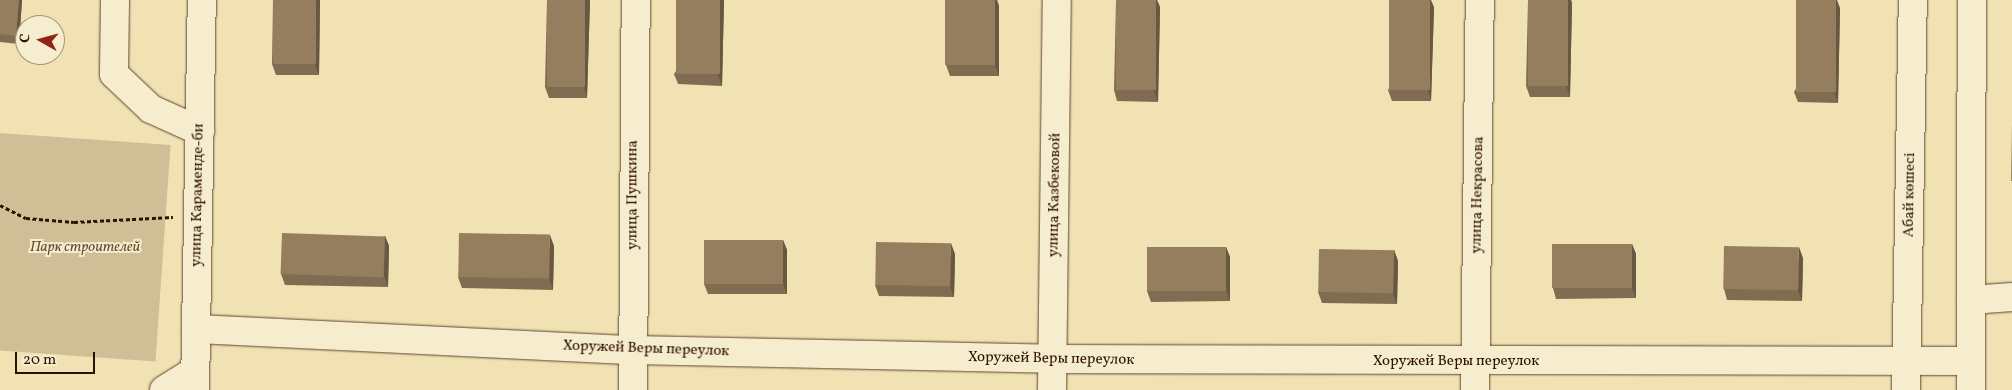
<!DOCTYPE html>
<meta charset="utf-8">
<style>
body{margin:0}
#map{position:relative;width:2012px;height:390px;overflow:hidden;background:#f1e2b4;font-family:Vollkorn,serif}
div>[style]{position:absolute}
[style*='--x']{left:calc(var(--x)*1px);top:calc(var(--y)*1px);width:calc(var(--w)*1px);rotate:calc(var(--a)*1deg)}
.green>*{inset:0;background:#d0be96;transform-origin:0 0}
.path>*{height:3px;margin-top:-1.5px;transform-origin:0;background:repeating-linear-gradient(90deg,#2f1101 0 4px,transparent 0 6.5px)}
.roads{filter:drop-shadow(0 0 1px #60452e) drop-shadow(0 0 1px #60452e)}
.minor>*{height:28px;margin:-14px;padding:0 14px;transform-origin:14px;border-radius:14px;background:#f6ecce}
.wall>*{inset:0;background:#7f6c51}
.shaded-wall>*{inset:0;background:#685842}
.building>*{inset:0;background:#947e5e;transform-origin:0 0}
span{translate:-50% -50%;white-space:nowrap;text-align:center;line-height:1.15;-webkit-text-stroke:4px #f6ecce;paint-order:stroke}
.street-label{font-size:15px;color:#2f1101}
.park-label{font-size:15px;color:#674e35;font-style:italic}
.north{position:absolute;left:15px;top:15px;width:50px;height:50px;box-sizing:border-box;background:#f6ecce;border:1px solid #a6947c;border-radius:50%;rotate:277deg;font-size:14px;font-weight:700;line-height:20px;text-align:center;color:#2f1101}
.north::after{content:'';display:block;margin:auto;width:18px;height:22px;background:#8f2418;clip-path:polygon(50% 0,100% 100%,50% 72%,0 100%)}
.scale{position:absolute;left:15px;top:352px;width:80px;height:22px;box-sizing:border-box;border:2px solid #2f1101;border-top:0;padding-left:6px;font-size:15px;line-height:18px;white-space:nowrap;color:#2f1101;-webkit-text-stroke:4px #f6ecce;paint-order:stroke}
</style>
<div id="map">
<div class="green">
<i style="left:0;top:133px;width:171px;height:217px;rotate:4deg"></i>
</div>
<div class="path">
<i style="--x:0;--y:205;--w:29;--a:27"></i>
<i style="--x:26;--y:218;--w:48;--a:4.8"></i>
<i style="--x:74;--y:222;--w:99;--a:-2.9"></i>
</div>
<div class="roads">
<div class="minor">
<i style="--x:115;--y:0;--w:74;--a:90.8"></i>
<i style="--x:114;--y:74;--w:51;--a:43.4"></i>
<i style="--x:151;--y:109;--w:54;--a:24.2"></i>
<i style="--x:1971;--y:300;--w:41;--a:-4.2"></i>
<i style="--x:196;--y:329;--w:438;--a:2.8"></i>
<i style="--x:633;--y:350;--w:419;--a:1.2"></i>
<i style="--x:1052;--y:359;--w:919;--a:0.12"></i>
<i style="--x:164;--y:390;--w:36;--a:-32"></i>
<i style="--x:195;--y:390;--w:390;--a:-89"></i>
<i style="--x:633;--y:390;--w:390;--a:-89.6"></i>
<i style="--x:1052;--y:390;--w:390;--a:-89.3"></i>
<i style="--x:1475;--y:390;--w:390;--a:-89.3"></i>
<i style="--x:1906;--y:390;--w:390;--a:-89"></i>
<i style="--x:1971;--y:390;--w:390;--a:-89.9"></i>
</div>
</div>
<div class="wall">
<i style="clip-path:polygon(0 0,22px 0,19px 44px,0 42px)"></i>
<i style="clip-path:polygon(273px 0,320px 0,319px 75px,276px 75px,272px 64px)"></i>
<i style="clip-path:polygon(547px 0,590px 0,587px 98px,549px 98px,545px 87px)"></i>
<i style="clip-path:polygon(724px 0,722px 86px,678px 84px,674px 74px)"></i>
<i style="clip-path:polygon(945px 0,997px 0,999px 6px,999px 76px,950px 76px,946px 65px)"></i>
<i style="clip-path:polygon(1116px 0,1157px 0,1160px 7px,1158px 102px,1117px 101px,1114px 90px)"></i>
<i style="clip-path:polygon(1528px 0,1571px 0,1572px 3px,1570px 97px,1530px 97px,1526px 86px)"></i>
<i style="clip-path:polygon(1434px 7px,1431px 101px,1392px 101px,1388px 90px)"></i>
<i style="clip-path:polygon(1840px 8px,1838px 103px,1798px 102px,1794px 92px)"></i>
<i style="clip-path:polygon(385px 236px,389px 246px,388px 287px,285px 285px,281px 274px)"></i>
<i style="clip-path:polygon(783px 240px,787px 250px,787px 294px,708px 294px,704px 284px)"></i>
<i style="clip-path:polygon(1632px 244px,1636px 254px,1636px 298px,1556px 299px,1553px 288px)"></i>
<i style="clip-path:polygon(554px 246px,553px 290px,462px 288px,458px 277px)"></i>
<i style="clip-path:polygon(1226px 247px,1230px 257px,1230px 301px,1151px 302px,1147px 291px)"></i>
<i style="clip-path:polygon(1394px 250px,1398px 261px,1397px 304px,1322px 303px,1318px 292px)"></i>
<i style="clip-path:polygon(955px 254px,954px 297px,879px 296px,875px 285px)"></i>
<i style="clip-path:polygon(1803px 258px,1802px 301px,1727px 300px,1724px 289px)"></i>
</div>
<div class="shaded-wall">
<i style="clip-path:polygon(19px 0,22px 0,19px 44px,16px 36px)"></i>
<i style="clip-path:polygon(316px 0,320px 0,319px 75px,315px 65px)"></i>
<i style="clip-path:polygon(585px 0,590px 0,587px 98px,584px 88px)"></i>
<i style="clip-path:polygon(720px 0,724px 0,722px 86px,718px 75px)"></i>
<i style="clip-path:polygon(995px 0,997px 0,999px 6px,999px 76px,995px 65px)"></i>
<i style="clip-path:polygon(1156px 0,1157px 0,1160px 7px,1158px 102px,1154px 91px)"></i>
<i style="clip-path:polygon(1430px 0,1431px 0,1434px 7px,1431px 101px,1428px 90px)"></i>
<i style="clip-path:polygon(1568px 0,1571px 0,1572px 3px,1570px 97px,1566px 86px)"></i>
<i style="clip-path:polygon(1836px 0,1837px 0,1840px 8px,1838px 103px,1834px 92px)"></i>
<i style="clip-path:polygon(550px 235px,554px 246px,553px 290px,549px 279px)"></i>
<i style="clip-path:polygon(385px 236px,389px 246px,388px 287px,384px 276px)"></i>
<i style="clip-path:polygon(783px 240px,787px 250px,787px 294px,783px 284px)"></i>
<i style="clip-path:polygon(951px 243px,955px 254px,954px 297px,950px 287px)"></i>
<i style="clip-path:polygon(1632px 244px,1636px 254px,1636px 298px,1632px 288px)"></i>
<i style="clip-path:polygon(1226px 247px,1230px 257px,1230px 301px,1226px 290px)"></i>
<i style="clip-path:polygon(1799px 247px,1803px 258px,1802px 301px,1798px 291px)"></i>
<i style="clip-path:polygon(1394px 250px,1398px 261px,1397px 304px,1393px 294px)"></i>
</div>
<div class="building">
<i style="clip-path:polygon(0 0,19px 0,16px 36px,0 34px)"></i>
<i style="left:273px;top:0;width:43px;height:64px"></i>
<i style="left:547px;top:0;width:38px;height:87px"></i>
<i style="left:676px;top:0;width:44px;height:74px"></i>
<i style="left:945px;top:0;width:50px;height:65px"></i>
<i style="left:1116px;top:0;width:40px;height:90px"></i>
<i style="left:1389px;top:0;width:41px;height:90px"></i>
<i style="left:1528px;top:0;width:40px;height:86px"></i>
<i style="left:1796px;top:0;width:40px;height:92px"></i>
<i style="clip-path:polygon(2012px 124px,2012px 181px,2011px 181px)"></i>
<i style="left:282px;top:233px;width:103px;height:41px;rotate:2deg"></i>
<i style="left:459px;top:233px;width:91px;height:44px;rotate:1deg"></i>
<i style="left:704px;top:240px;width:79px;height:44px"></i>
<i style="left:876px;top:242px;width:75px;height:43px;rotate:1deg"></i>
<i style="left:1552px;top:244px;width:80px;height:44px"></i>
<i style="left:1724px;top:246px;width:75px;height:43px;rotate:1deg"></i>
<i style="left:1147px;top:247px;width:79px;height:44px"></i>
<i style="left:1319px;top:249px;width:75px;height:43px;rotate:1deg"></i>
</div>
<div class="street-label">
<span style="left:198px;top:195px;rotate:-89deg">улица Караменде-би</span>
<span style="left:633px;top:195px;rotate:-90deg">улица Пушкина</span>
<span style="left:1055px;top:195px;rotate:-89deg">улица Казбековой</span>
<span style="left:1478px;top:195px;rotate:-89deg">улица Некрасова</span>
<span style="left:1910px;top:195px;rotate:-89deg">Абай көшесі</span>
<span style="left:646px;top:349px;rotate:2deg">Хоружей Веры переулок</span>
<span style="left:1051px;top:359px;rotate:1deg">Хоружей Веры переулок</span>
<span style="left:1456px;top:362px">Хоружей Веры переулок</span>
</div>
<div class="park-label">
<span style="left:85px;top:248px">Парк строителей</span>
</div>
<div class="north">С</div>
<div class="scale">20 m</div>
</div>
